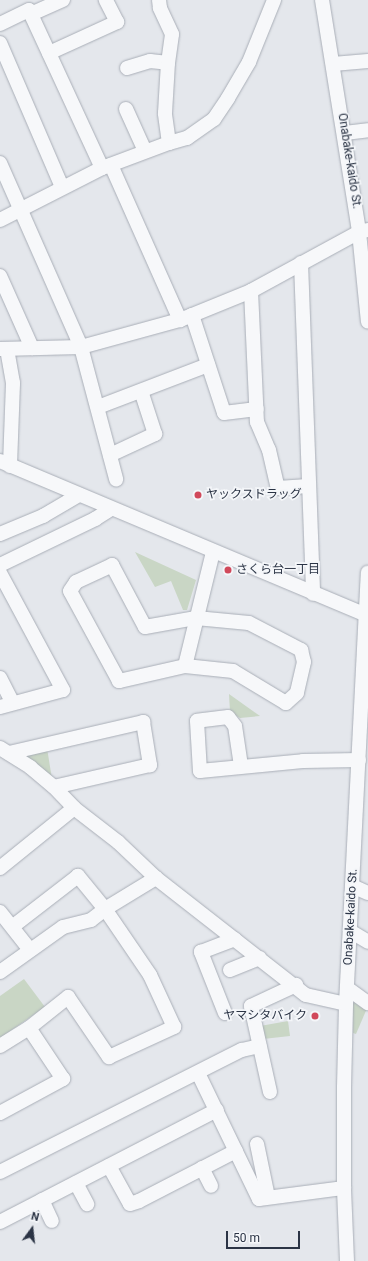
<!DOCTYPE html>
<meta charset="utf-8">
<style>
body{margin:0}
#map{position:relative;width:368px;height:1261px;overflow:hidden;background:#e4e7ec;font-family:Roboto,"Noto Sans JP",sans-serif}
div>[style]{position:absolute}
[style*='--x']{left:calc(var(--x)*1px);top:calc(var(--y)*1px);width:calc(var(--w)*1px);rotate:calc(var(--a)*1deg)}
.green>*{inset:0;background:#c9d6c5}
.roads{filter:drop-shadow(0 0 1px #a9aeb7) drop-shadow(0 0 1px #a9aeb7)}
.minor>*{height:14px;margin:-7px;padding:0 7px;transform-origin:7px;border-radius:7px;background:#f7f8fa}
.dots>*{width:11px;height:11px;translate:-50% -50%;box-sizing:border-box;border:2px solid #f4f6f9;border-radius:50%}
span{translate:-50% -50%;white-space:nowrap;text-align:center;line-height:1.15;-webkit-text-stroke:3.5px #f4f6f9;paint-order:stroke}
.street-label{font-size:12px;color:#2b3445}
.poi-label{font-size:12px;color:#2b3445}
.left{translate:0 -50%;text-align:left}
.right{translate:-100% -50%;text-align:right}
.north{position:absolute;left:12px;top:1209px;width:40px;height:40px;-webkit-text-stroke:3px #f4f6f9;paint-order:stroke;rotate:15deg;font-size:11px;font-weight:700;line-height:16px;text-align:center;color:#2b3445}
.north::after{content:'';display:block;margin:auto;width:14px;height:18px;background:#2b3445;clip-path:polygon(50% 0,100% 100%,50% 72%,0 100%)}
.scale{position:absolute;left:226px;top:1231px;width:74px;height:18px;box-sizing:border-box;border:2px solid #2b3445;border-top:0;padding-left:5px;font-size:12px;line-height:14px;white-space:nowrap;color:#2b3445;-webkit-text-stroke:3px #f4f6f9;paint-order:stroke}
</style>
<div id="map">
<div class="green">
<i style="clip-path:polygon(135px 552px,196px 580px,187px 610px,183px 610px,171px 581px,155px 587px)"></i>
<i style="clip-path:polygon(229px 694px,260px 716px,240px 718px,230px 712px)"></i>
<i style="clip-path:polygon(47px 748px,52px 779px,23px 757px)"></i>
<i style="clip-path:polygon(24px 979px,45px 1007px,0 1038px,0 996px)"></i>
<i style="clip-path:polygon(353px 1000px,368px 1006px,356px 1034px,353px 1033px)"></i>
<i style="clip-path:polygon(288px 1021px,290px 1036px,263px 1039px,260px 1026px)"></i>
</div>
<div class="roads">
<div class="minor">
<i style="--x:322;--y:0;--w:235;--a:80.9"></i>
<i style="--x:359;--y:232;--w:90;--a:84.3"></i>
<i style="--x:31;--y:14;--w:35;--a:-24"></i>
<i style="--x:0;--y:24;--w:32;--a:-26"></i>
<i style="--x:29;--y:10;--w:174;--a:65.2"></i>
<i style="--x:0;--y:43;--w:157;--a:66.7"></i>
<i style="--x:49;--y:53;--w:75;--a:-24.5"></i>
<i style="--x:117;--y:22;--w:25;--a:-117"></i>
<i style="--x:333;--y:64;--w:35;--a:-5"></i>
<i style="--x:127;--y:68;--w:24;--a:-17"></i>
<i style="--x:150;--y:61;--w:18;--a:6"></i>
<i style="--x:126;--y:109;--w:46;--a:65.7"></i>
<i style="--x:345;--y:133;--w:23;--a:-7"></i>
<i style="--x:169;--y:143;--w:19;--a:-16"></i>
<i style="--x:187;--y:138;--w:33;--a:-35"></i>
<i style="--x:214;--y:119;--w:25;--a:-56"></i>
<i style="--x:228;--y:98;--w:42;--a:-59.7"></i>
<i style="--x:249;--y:62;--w:67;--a:-68"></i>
<i style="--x:0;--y:163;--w:201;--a:66.2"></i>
<i style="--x:81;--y:347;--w:137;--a:75.1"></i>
<i style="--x:111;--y:165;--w:170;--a:66"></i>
<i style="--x:0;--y:220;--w:114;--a:-27"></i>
<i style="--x:102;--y:168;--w:72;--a:-20.5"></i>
<i style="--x:169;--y:143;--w:30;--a:-98"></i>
<i style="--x:165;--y:113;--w:50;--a:-86.6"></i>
<i style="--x:168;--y:63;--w:29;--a:-82"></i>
<i style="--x:172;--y:34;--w:29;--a:-115"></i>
<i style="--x:160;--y:8;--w:8;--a:-97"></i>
<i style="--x:301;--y:263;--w:331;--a:87.9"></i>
<i style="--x:0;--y:276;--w:79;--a:66"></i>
<i style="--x:251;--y:291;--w:131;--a:87.4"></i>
<i style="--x:257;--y:422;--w:30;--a:67"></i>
<i style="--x:269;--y:450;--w:39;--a:77"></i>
<i style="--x:278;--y:488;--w:30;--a:-4"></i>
<i style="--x:192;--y:315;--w:103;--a:71.9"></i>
<i style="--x:224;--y:413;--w:33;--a:-7"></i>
<i style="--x:0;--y:349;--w:81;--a:-1.4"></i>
<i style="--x:81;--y:347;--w:103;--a:-15.3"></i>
<i style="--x:180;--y:320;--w:77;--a:-22.2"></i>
<i style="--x:251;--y:291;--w:123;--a:-28.6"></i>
<i style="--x:359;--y:232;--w:9;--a:-13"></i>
<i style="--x:7;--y:349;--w:35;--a:80"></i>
<i style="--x:13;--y:383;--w:83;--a:92.1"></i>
<i style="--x:98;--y:407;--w:118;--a:-20.9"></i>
<i style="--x:110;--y:455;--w:50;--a:-25"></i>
<i style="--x:155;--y:434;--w:45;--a:-108"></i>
<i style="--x:0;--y:461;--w:397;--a:22.8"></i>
<i style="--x:0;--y:534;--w:47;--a:-22.7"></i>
<i style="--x:43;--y:516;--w:42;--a:-30.3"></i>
<i style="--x:0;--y:565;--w:106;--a:-25.8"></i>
<i style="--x:95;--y:519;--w:19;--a:-32"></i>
<i style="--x:112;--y:565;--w:70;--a:62"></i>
<i style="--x:145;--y:627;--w:52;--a:-10"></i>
<i style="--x:196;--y:618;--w:53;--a:5.4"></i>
<i style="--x:249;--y:623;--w:59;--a:27.4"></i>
<i style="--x:301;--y:650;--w:12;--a:76"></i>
<i style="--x:304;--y:662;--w:32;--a:103"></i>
<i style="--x:297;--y:693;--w:15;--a:138"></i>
<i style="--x:286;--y:703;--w:62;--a:-148.9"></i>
<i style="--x:233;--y:671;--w:48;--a:-174.1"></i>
<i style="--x:185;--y:666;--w:68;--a:167.2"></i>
<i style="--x:119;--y:681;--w:102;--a:-118.6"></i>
<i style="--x:70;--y:591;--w:11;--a:-56"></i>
<i style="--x:76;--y:582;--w:40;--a:-25"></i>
<i style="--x:0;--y:573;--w:133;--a:61.7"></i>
<i style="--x:63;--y:690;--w:65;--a:164.9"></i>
<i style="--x:185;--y:666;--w:117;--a:-76.2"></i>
<i style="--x:0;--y:678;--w:28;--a:63"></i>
<i style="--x:0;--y:748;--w:36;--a:32"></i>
<i style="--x:30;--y:767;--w:31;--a:40"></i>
<i style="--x:54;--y:787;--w:29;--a:46"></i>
<i style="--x:74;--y:808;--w:56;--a:37.7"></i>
<i style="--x:118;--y:842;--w:52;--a:43.5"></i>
<i style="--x:156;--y:878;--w:190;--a:38"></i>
<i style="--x:306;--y:995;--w:41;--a:12.7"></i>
<i style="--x:9;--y:753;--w:138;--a:-13"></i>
<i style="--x:143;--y:722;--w:44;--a:80.8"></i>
<i style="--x:150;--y:765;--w:98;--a:167.1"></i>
<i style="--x:241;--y:766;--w:40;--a:-98.5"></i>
<i style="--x:235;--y:726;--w:11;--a:-128"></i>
<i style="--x:228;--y:717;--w:31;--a:173"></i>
<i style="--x:197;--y:721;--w:50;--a:86.6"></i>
<i style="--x:200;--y:771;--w:103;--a:-5.5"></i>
<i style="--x:303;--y:761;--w:56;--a:-1"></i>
<i style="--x:0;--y:868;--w:95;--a:-39"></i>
<i style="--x:352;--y:886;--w:17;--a:24"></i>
<i style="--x:0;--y:912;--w:48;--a:51.7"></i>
<i style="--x:350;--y:931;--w:21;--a:31"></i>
<i style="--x:230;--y:970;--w:32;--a:-22"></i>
<i style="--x:0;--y:972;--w:77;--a:-35.5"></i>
<i style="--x:63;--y:927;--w:29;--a:-14"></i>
<i style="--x:91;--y:920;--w:18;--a:-38"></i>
<i style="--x:105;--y:909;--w:60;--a:-31.3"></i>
<i style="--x:347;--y:988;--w:26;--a:36"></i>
<i style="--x:225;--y:1013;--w:66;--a:-111.5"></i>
<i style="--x:201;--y:952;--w:36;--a:-21"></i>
<i style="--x:0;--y:1046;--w:34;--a:-32"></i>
<i style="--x:29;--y:1028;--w:50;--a:-38.5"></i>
<i style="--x:68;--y:997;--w:73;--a:55.7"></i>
<i style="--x:109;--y:1057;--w:72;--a:-24.8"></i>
<i style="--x:174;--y:1027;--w:57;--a:-114.8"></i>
<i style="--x:150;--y:975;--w:80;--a:-124.3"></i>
<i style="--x:105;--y:909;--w:43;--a:-129.3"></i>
<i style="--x:78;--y:876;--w:83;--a:142.3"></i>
<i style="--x:198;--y:1073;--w:140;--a:64.2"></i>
<i style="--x:259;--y:1199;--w:86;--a:-7.4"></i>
<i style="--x:270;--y:1092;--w:88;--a:-102.5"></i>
<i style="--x:251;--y:1006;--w:50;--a:-25"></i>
<i style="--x:0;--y:1113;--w:72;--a:-28.4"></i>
<i style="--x:63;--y:1079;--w:61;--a:-123.7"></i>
<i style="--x:257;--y:1144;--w:54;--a:78.3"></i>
<i style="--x:109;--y:1166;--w:43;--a:61.1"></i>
<i style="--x:130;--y:1204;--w:9;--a:-18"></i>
<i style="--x:139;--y:1201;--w:109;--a:-27.3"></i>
<i style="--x:202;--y:1168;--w:20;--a:63"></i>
<i style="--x:0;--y:1172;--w:271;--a:-26.8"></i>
<i style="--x:242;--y:1050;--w:18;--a:-13"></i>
<i style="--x:76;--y:1183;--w:24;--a:62"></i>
<i style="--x:42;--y:1200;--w:23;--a:65"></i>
<i style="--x:0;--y:1222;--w:244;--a:-27.3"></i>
<i style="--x:347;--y:1261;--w:73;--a:-92.4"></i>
<i style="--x:344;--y:1188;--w:101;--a:-90"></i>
<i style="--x:344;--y:1087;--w:83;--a:-88.6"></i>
<i style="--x:346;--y:1004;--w:432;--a:-87.1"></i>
</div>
</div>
<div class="dots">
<i style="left:198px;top:495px;background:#d1495b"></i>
<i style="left:228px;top:570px;background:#d1495b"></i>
<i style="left:315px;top:1016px;background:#d1495b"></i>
</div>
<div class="street-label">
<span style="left:349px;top:161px;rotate:81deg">Onabake-kaido St.</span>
<span style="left:351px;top:917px;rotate:-87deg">Onabake-kaido St.</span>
</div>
<div class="poi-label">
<span class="left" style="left:206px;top:495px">ヤックスドラッグ</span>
<span class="left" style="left:236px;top:570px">さくら台一丁目</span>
<span class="right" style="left:307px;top:1016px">ヤマシタバイク</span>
</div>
<div class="north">N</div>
<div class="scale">50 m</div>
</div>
